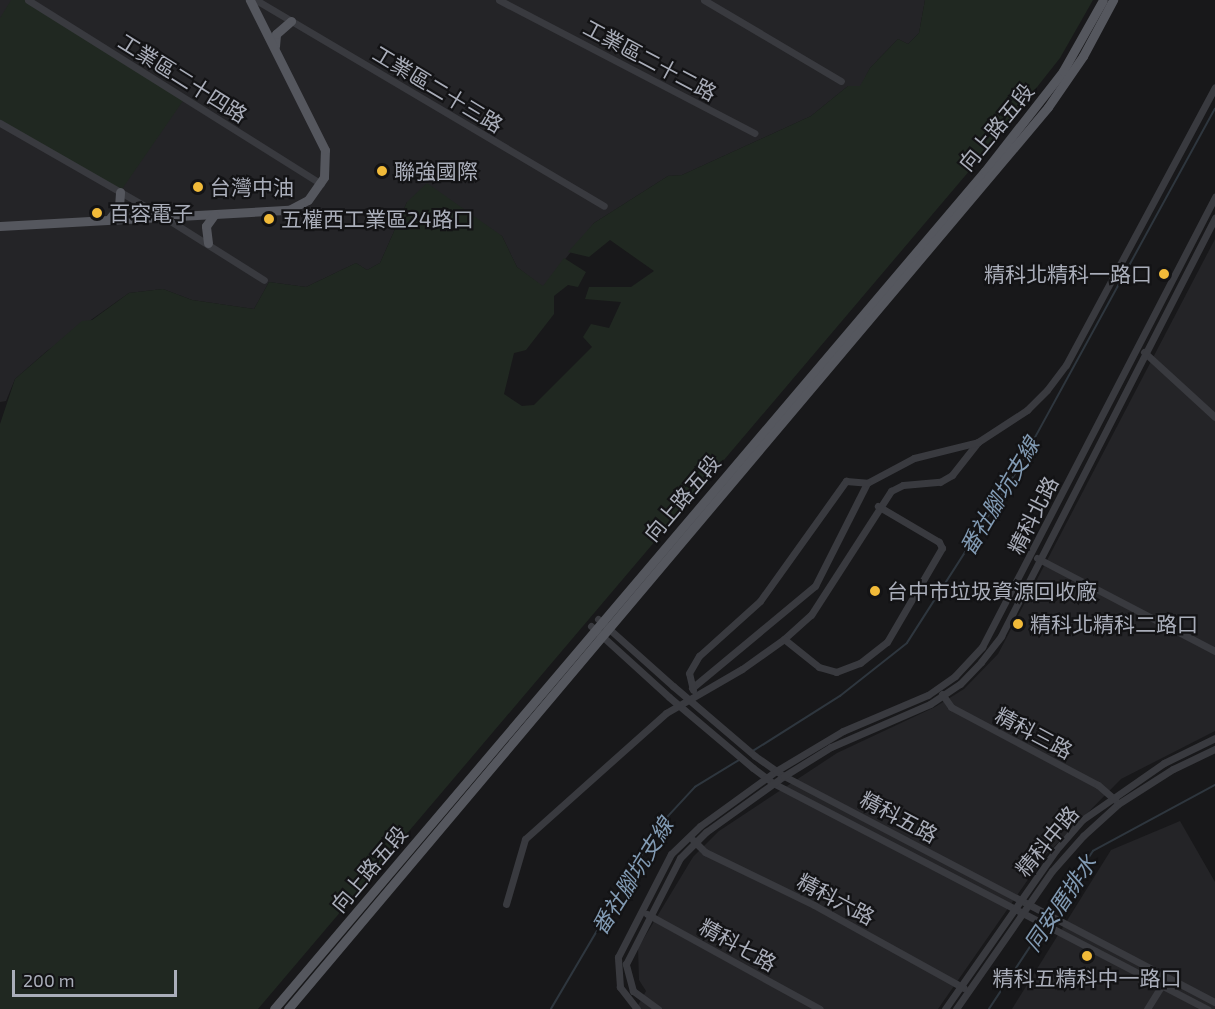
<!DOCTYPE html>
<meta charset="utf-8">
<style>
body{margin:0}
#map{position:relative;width:1215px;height:1009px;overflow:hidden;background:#18181a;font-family:"Exo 2","Noto Sans TC",sans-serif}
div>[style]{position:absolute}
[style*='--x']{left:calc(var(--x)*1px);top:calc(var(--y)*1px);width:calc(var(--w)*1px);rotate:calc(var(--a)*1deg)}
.built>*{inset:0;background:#242427}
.green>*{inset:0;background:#202821}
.stream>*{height:1.5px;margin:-0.75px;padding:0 0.75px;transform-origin:0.75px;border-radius:0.75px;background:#2e363e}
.minor>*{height:7px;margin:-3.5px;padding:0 3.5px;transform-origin:3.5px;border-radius:3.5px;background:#393a3f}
.major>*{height:9px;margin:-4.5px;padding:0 4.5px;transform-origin:4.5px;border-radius:4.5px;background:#55575e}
.minor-bridge>*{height:7px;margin:-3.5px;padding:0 3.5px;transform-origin:3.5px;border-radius:3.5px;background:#393a3f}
.dots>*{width:16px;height:16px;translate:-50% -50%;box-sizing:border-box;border:3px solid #131315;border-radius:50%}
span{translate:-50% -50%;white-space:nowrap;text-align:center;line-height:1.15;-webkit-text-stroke:4.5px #131315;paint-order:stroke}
.street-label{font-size:21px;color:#aaaeba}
.poi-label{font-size:21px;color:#aaaeba}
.left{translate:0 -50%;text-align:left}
.right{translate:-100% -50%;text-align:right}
.water-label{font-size:22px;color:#829bb4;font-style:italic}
.scale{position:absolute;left:12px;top:970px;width:165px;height:27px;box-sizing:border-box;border:3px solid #aaaeba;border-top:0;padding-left:8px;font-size:18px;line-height:21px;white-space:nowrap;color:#aaaeba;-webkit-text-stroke:4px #131315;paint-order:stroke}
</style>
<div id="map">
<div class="built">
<i style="clip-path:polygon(0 0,925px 0,919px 33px,908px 44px,898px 39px,870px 68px,861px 86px,848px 86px,811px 116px,682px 175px,668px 176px,594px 223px,543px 287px,517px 267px,502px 236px,407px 202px,380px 263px,367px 270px,356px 263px,306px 287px,269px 282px,254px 309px,192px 300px,163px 289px,129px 293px,47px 351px,15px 379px,6px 401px,0 402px)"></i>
<i style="clip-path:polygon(1215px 239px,1215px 731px,1121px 779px,1043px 858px,938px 1009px,636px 1009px,646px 991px,639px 980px,638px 948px,693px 857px,719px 831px,837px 753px,935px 707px,964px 689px,998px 654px)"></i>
<i style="clip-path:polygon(1180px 821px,1215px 882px,1215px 1009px,1012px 1009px,1111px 850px)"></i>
</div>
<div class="green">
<i style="clip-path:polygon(11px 0,27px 0,185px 98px,120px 192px,0 123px,0 18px)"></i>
<i style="clip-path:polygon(925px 0,1093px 0,1060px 58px,993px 143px,258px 1009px,0 1009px,0 424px,15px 379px,82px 321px,92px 320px,129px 293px,163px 289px,192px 300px,254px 309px,269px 282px,306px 287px,356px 263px,367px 270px,380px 263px,407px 202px,427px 183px,502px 236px,517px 267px,543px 286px,564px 258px,586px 272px,578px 287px,568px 285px,554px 296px,554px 314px,526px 350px,514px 353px,504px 394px,522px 406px,534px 405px,592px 347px,583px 337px,591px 324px,609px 328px,621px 302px,585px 299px,589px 287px,631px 287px,654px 271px,610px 240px,589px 257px,568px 252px,594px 223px,668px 176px,682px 175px,811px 116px,848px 86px,860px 86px,870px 68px,898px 39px,908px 44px,919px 33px)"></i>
</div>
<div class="stream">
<i style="--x:753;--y:751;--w:103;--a:-32.3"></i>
<i style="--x:840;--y:696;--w:85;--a:-38.3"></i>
<i style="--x:907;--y:643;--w:201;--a:-57.4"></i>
<i style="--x:1015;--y:474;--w:416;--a:-61.3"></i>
<i style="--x:1052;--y:913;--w:74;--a:-56.5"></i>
<i style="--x:1093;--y:851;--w:139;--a:-28.4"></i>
<i style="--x:551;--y:1009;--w:212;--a:-59.5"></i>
<i style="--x:659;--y:826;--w:53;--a:-47.3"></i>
<i style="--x:695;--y:787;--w:52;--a:-31.5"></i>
<i style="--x:989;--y:1009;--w:98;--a:-56.6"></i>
</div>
<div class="minor">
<i style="--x:28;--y:0;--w:346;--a:32.1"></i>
<i style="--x:256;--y:0;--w:404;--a:30.6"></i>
<i style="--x:499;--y:0;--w:288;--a:27.5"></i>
<i style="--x:704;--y:0;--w:159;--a:30.6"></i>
<i style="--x:0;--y:123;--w:189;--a:29.8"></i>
<i style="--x:164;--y:217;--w:118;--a:32.2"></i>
<i style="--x:1144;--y:352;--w:96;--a:42.5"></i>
<i style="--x:1037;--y:558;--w:201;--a:27.6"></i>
<i style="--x:598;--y:619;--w:101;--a:41.8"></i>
<i style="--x:591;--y:626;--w:105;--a:42.3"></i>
<i style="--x:784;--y:639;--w:36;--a:-42"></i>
<i style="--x:811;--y:615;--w:148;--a:-57.2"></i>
<i style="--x:891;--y:491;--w:13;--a:-27"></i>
<i style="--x:903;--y:485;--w:37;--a:-5"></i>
<i style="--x:940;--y:482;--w:14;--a:-30"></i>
<i style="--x:952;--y:475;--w:42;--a:-51.8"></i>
<i style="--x:978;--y:442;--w:59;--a:-33.1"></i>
<i style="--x:1027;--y:410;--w:28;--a:-45"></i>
<i style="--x:1047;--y:390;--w:31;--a:-53"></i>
<i style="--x:1066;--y:365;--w:315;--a:-61.8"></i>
<i style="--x:692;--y:688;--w:160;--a:-39.7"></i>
<i style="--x:815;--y:586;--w:115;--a:-63.2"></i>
<i style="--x:867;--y:483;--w:53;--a:-28"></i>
<i style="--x:914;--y:458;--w:66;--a:-14"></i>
<i style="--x:693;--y:690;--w:17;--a:-103"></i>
<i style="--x:689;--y:673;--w:20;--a:-60"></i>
<i style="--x:699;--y:656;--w:82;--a:-42"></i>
<i style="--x:760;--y:601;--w:148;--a:-54.4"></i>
<i style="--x:846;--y:481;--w:21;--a:5"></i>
<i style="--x:942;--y:694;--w:16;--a:55"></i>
<i style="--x:951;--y:707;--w:166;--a:28"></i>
<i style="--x:1098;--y:785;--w:23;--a:41"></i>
<i style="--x:755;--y:756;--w:35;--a:35"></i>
<i style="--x:784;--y:776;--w:487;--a:27.7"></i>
<i style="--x:753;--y:768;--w:25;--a:37"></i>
<i style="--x:773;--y:783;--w:490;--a:27.5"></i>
<i style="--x:693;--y:840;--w:17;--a:45"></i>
<i style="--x:705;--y:852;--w:121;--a:25.9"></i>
<i style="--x:814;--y:905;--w:171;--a:29"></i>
<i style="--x:506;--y:904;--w:68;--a:-73.7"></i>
<i style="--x:525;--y:839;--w:189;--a:-41.8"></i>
<i style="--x:666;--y:713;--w:88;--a:-30.1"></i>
<i style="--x:742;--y:669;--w:52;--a:-35.5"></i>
<i style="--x:784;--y:639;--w:45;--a:38.7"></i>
<i style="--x:819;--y:667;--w:18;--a:16"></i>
<i style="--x:836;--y:672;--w:26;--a:-21"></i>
<i style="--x:860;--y:663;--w:34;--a:-38"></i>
<i style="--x:887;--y:642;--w:109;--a:-59.7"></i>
<i style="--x:942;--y:548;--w:7;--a:-117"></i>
<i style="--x:939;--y:542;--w:71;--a:-149.5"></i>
<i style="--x:647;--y:914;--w:197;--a:28.8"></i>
<i style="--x:637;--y:1009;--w:28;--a:-128"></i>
<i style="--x:620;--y:987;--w:30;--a:-94"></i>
<i style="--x:618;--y:957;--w:116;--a:-62.8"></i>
<i style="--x:671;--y:854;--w:40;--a:-44"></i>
<i style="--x:700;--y:826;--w:94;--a:-35.9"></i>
<i style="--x:776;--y:771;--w:78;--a:-30.8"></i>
<i style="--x:843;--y:731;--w:92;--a:-23"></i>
<i style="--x:928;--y:695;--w:33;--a:-35"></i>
<i style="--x:955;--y:676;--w:40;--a:-47"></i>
<i style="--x:982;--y:647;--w:507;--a:-62.63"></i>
<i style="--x:658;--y:1009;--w:31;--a:-144"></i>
<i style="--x:633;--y:991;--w:28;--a:-105"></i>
<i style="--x:626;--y:964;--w:119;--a:-63"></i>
<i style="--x:680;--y:858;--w:37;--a:-45"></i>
<i style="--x:706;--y:832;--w:96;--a:-35.7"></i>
<i style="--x:784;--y:776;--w:55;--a:-31.7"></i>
<i style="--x:831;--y:747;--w:108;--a:-23.5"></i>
<i style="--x:930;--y:704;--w:36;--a:-34"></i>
<i style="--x:960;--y:684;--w:30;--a:-46"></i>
<i style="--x:981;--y:662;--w:33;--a:-52"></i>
<i style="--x:1001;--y:636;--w:470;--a:-62.9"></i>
<i style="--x:945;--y:1009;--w:194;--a:-55.1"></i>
<i style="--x:1056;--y:850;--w:40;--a:-49"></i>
<i style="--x:1082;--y:820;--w:100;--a:-34.8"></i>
<i style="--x:1164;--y:763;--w:57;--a:-26.1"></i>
<i style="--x:956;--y:1009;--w:168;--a:-55.2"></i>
<i style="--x:1052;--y:871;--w:47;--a:-48.5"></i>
<i style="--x:1083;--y:836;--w:47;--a:-42.4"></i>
<i style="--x:1118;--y:804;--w:65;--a:-32.5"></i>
<i style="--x:1173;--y:769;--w:47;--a:-25.5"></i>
<i style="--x:1147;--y:1009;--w:31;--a:-58"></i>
</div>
<div class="major">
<i style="--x:275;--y:46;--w:12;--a:-85"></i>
<i style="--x:276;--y:34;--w:20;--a:-41"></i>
<i style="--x:110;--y:218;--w:14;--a:-51"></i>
<i style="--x:119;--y:207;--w:15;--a:-86"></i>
<i style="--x:0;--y:226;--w:289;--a:-3.2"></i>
<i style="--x:289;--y:210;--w:21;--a:-28"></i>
<i style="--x:308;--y:200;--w:28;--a:-55"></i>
<i style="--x:324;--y:177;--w:27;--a:-88"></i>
<i style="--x:325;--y:150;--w:168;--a:-116.6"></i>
<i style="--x:208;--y:243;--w:17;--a:-97"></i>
<i style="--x:206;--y:226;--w:14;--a:-54"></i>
<i style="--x:274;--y:1009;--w:1099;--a:-49.69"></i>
<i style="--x:985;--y:171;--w:127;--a:-52"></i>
<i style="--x:1063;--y:71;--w:81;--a:-60.6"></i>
<i style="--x:288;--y:1009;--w:1179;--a:-49.88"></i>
<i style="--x:1048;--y:107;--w:62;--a:-55.5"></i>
<i style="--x:1083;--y:56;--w:64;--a:-61.8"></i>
</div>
<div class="minor-bridge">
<i style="--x:673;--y:686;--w:108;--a:40.5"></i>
<i style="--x:669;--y:697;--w:110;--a:40.2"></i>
</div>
<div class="dots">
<i style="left:382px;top:171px;background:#f1ba39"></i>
<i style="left:198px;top:187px;background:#f1ba39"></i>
<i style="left:97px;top:213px;background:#f1ba39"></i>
<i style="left:269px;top:219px;background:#f1ba39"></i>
<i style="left:1164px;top:274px;background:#f1ba39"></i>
<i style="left:875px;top:591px;background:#f1ba39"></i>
<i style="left:1018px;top:624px;background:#f1ba39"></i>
<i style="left:1087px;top:956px;background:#f1ba39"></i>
</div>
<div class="street-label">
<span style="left:650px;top:60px;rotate:28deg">工業區二十二路</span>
<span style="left:183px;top:78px;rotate:32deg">工業區二十四路</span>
<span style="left:438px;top:89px;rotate:31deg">工業區二十三路</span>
<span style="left:996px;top:127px;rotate:-51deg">向上路五段</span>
<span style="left:682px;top:498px;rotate:-50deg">向上路五段</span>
<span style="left:1033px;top:515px;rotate:-63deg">精科北路</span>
<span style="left:1034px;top:733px;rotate:28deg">精科三路</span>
<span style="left:899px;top:817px;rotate:28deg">精科五路</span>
<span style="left:1047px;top:841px;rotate:-50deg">精科中路</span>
<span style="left:369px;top:869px;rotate:-50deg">向上路五段</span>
<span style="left:836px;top:899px;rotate:28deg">精科六路</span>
<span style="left:738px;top:945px;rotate:29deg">精科七路</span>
</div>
<div class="poi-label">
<span class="left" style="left:394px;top:171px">聯強國際</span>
<span class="left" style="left:210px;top:187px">台灣中油</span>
<span class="left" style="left:109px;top:213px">百容電子</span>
<span class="left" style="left:281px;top:219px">五權西工業區24路口</span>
<span class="right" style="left:1152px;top:274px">精科北精科一路口</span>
<span class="left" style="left:887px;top:591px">台中市垃圾資源回收廠</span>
<span class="left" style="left:1030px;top:624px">精科北精科二路口</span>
<span style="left:1087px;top:978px">精科五精科中一路口</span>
</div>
<div class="water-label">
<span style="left:999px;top:496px;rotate:-59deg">番社腳坑支線</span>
<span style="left:632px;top:876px;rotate:-58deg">番社腳坑支線</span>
<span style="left:1060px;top:903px;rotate:-56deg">同安厝排水</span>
</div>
<div class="scale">200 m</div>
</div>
